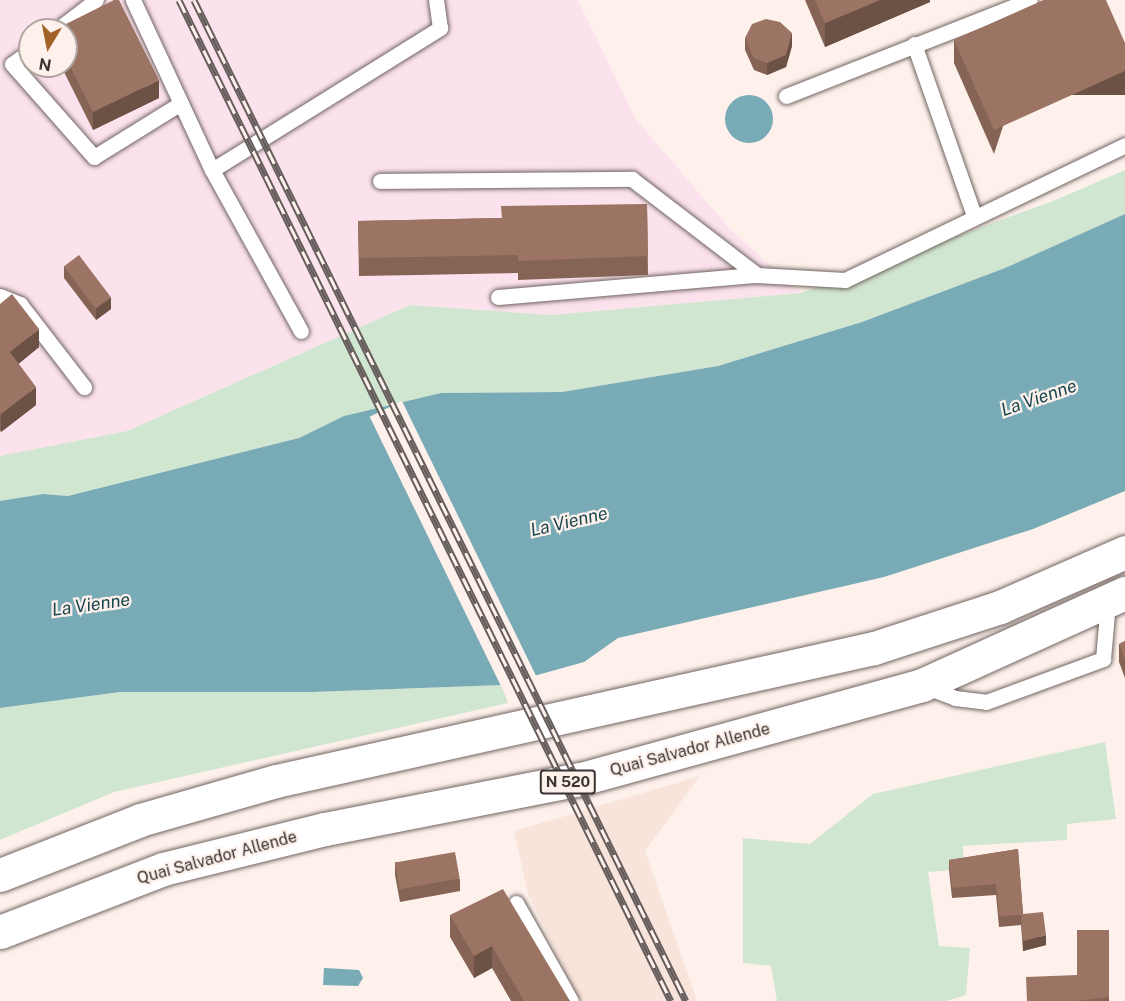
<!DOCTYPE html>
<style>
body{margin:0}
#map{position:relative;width:1125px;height:1001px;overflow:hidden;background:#fef1ec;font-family:"Public Sans",sans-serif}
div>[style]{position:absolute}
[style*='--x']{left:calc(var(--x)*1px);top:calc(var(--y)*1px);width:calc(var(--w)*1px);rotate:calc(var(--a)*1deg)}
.built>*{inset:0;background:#f9e4db}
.industrial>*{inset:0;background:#fbe2ec}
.green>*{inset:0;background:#d1e6d0}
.water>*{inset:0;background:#78abb5}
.round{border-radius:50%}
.pier>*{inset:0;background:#fef1ec;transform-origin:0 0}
.roads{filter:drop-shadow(0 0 2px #716561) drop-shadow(0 0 2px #716561)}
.lane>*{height:15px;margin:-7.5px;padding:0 7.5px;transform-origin:7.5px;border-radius:7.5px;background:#fff}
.primary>*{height:33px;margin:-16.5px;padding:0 16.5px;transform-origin:16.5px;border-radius:16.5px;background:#fff}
.rail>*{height:7px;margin-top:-3.5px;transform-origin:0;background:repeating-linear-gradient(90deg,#fef1ec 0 14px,#655e5c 0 28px);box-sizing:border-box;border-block:2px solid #655e5c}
.wall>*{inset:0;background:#856455}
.shaded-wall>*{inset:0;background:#6c5145;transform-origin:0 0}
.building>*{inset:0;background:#9b7463;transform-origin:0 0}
span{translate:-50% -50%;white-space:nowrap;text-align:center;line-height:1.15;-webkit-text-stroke:4.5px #fef1ec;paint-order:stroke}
.shield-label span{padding:2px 4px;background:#fef1ec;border:2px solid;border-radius:4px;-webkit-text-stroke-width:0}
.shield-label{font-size:15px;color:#383331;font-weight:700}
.street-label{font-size:16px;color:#383331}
.water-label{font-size:18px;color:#18474f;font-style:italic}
.north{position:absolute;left:18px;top:18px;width:60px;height:60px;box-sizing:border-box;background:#fef1ec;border:2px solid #afa5a1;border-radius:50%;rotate:190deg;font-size:16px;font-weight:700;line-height:24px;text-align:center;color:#383331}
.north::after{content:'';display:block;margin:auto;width:21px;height:27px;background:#a16328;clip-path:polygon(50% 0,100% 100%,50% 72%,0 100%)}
</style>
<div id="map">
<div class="built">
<i style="clip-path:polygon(700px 776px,645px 851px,697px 1001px,579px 1001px,528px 894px,514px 831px)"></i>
</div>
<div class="industrial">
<i style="clip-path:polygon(evenodd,0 0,578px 0,635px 118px,730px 229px,801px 293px,551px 315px,410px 305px,127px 431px,0 456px,0 0,30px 30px,66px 30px,66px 66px,30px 66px,30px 30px)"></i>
</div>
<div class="green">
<i style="clip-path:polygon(1125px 170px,1125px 214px,1005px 268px,862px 322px,718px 366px,562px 392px,441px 393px,344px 416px,299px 438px,68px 496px,43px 494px,0 501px,0 456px,127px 431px,410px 305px,551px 315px,801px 293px,1053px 201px)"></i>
<i style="clip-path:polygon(502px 685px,508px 703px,114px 792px,0 840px,0 708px,120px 692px,312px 692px)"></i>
<i style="clip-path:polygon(1105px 742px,1116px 819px,1067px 824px,1067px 840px,963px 846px,964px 869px,928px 872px,939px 946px,970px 948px,966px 995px,946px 1001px,777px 1001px,771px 966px,743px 963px,743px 838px,810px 844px,873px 794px)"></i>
</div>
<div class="water">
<i class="round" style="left:725px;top:95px;width:48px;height:48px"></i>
<i style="clip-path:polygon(1125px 214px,1125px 491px,1033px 529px,884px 577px,618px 638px,584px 662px,502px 685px,312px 692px,120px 692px,0 708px,0 501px,43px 494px,68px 496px,299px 438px,344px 416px,441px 393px,562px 392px,718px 366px,862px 322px,1005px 268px)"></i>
<i style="clip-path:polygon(324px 968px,359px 970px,363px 978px,358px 986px,323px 985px)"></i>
</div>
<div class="pier">
<i style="left:402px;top:401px;width:309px;height:36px;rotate:64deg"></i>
</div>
<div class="roads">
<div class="lane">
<i style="--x:133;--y:0;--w:187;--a:65.1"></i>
<i style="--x:212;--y:170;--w:269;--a:-31.9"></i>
<i style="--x:440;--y:28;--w:28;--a:-98"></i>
<i style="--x:57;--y:30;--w:49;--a:-37.6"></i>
<i style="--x:914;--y:44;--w:181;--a:70.7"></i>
<i style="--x:30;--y:51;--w:22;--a:144"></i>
<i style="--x:12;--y:64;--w:124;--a:48.6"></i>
<i style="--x:94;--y:157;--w:102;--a:-31.8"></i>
<i style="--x:786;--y:96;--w:262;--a:-21.5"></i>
<i style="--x:212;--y:170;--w:184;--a:61.1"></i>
<i style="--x:380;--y:181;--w:252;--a:-0.5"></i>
<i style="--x:632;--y:179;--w:158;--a:37.5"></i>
<i style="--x:0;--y:296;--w:22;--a:22"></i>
<i style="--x:20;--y:304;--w:105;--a:52.4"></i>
<i style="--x:498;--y:297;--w:260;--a:-4.9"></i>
<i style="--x:757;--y:275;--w:88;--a:3.3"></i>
<i style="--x:845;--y:280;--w:311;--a:-25.7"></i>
<i style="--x:924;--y:686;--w:33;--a:21"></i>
<i style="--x:955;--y:698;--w:31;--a:7"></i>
<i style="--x:986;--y:702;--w:125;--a:-20.2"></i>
<i style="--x:1103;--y:659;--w:57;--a:-85"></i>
<i style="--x:516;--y:903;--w:112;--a:60.7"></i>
</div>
<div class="primary">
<i style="--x:0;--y:875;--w:150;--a:-21.4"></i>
<i style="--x:140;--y:820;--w:141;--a:-16"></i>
<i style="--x:276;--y:781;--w:613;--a:-12.54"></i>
<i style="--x:874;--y:648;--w:133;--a:-18"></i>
<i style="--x:1000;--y:607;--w:137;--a:-23.7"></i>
<i style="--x:0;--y:932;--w:175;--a:-21.1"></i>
<i style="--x:163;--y:869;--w:167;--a:-13.9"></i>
<i style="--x:325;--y:829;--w:261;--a:-11.1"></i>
<i style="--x:581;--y:779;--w:354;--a:-15.4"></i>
<i style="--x:922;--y:685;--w:223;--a:-24.4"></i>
</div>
</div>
<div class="rail">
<i style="--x:179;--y:0;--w:1115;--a:63.83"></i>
<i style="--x:194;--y:0;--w:1115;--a:63.83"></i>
</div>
<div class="wall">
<i style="clip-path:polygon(805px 0,930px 0,930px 2px,825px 47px)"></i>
<i style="clip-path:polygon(1044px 0,994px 154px,954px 63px,954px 40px)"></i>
<i style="clip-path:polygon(66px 30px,159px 98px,93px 130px,61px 66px,66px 66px)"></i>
<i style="clip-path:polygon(745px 38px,792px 46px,786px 67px,767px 75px,754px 70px,745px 50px)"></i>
<i style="clip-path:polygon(647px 204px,648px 275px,518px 280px,518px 273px,359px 276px,358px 221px,502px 218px)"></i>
<i style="clip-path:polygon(64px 266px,111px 309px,96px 320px,64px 278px)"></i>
<i style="clip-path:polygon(0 304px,39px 347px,18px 364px,36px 405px,1px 432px,0 430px)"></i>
<i style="clip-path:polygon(1125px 641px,1125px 678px,1119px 662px,1119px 644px)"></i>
<i style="clip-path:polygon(1018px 849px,1023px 914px,1046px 945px,1023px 951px,1021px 925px,999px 927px,996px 895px,952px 898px,949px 870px,949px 860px)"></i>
<i style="clip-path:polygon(395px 862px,460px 879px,460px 891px,400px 902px,395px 875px)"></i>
<i style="clip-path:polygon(450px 915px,570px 1001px,511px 1001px,492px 968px,474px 978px,450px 937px)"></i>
<i style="clip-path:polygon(1109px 930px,1109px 1001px,1027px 1001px,1077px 975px)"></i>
</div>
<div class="shaded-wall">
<i style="clip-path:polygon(880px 0,930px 0,930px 2px,825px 47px,825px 23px)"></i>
<i style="clip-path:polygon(792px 33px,792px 46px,786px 67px,767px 75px,767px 63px)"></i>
<i style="left:1125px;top:71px;width:24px;height:144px;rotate:90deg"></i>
<i style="clip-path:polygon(159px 80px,159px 98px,93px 130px,93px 112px)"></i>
<i style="clip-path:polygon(111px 297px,111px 309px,96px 320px,96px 308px)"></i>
<i style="clip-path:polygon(39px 329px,39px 347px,10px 371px,10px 352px)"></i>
<i style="clip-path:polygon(36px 387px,36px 405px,1px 432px,1px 414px)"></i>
<i style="clip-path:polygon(1046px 935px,1046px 945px,1023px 951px,1023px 941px)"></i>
<i style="clip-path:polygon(492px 946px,492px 968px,474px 978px,474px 956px)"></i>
</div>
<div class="building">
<i style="clip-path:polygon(114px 0,119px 0,159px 80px,93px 112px,66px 58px,66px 30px,54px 30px)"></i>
<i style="clip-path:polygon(815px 0,880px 0,825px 23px)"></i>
<i style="clip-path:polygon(1044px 0,1106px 0,1125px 43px,1125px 71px,994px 130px,954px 40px)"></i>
<i style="clip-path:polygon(766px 19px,780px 22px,792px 33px,786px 55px,767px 63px,754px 58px,745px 38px,752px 24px)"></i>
<i style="clip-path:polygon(647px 204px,648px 256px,518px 261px,518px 255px,359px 258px,358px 221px,502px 218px,501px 206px)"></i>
<i style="left:79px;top:255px;width:53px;height:19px;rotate:53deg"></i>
<i style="clip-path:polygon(12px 294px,39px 329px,10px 352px,36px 387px,1px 414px,0 412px,0 304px)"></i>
<i style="clip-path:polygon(1125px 641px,1125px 660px,1119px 644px)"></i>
<i style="clip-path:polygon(1018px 849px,1023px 914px,1043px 912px,1046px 935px,1023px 941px,1021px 915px,999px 916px,996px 884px,952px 888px,949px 860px)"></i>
<i style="left:455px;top:852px;width:27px;height:61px;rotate:80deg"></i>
<i style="clip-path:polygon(503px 889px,570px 1001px,524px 1001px,492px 946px,474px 956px,450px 915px)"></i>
<i style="clip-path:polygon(1077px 930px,1109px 930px,1109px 997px,1078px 1001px,1027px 1001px,1026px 977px,1077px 975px)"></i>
</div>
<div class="shield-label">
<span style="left:568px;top:782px">N 520</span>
</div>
<div class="street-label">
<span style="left:690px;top:750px;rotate:-15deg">Quai Salvador Allende</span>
<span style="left:217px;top:858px;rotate:-15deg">Quai Salvador Allende</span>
</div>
<div class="water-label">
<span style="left:1039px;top:398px;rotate:-19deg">La Vienne</span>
<span style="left:569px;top:522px;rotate:-13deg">La Vienne</span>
<span style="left:91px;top:605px;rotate:-8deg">La Vienne</span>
</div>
<div class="north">N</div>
</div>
